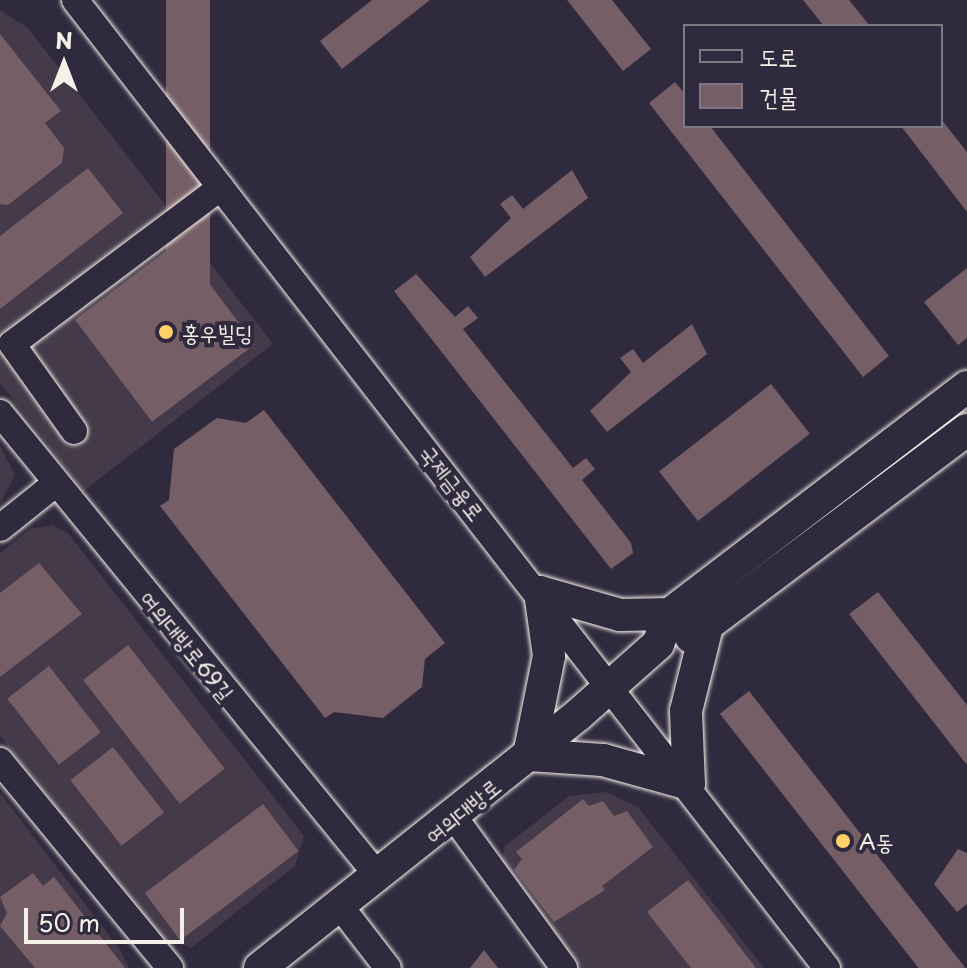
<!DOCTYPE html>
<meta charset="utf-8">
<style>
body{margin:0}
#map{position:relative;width:967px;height:968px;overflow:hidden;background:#2f2a3d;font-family:"Playpen Sans","Poor Story",sans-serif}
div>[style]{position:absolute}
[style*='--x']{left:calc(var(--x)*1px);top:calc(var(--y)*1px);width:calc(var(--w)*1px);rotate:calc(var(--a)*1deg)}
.built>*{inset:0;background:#443a49}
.building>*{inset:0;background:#765e66;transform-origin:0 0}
.roads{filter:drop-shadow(0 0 2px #f4f1e8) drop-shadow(0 0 2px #f4f1e8)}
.minor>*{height:26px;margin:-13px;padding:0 13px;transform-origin:13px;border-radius:13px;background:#2f2a3d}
.major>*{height:32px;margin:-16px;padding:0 16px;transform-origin:16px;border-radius:16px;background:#2f2a3d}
.dots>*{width:22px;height:22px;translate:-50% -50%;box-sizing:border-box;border:4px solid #2f2a3d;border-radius:50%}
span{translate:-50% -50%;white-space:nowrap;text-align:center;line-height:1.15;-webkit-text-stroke:8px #2f2a3d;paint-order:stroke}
.poi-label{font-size:22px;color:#f4f1e8}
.left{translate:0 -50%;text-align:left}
.street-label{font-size:22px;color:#f4f1e8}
.legend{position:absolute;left:683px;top:24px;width:260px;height:104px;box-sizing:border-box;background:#2f2a3d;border:2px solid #7e7a81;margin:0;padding:10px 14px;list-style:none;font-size:24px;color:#f4f1e8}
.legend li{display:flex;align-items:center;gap:16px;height:40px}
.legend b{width:40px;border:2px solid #7e7a81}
.north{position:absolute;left:24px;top:24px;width:80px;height:80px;-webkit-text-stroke:6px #2f2a3d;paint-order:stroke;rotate:0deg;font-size:22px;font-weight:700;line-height:32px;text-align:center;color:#f4f1e8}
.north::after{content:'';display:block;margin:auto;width:28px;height:36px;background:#f4f1e8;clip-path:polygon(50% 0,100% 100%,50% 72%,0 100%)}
.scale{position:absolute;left:24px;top:908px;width:160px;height:36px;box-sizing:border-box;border:4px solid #f4f1e8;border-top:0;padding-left:10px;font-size:24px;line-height:28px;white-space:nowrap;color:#f4f1e8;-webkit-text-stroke:6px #2f2a3d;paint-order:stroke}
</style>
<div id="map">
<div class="built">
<i style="clip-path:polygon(0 10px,28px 28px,273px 344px,84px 491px,0 383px)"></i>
<i style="clip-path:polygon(0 446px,15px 475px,0 504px)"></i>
<i style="clip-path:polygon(52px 525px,68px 533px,304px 836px,295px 866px,191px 948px,157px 935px,0 736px,0 553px,30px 529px)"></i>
<i style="clip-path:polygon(606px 792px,638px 807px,764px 968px,582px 968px,501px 864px,505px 846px,569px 796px)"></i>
<i style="clip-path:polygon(0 793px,119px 948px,129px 968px,0 968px)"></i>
</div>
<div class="building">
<i style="left:166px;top:0;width:44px;height:328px"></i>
<i style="clip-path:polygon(372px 0,430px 0,342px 69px,320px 41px)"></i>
<i style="clip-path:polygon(567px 0,612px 0,651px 49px,623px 71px)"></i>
<i style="clip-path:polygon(803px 0,849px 0,870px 26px,824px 26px)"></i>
<i style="clip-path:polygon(0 34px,61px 111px,45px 123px,64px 148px,62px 163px,8px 205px,0 204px)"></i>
<i style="clip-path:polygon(675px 82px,685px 94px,685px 126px,710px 126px,889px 356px,863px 377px,649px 103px)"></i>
<i style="clip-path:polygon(941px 119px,967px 152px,967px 212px,901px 126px,941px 126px)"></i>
<i style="clip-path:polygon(88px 168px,123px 213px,0 309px,0 236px)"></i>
<i style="clip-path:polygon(572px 170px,588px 198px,485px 277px,470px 257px,511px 218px,500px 204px,512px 195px,523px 209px)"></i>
<i style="left:178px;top:242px;width:128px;height:129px;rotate:53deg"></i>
<i style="clip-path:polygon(967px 268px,967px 338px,958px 345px,924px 302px)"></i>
<i style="clip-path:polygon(416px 274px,455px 317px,468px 306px,478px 318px,463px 329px,573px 468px,586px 458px,595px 469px,582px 480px,631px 543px,633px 553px,611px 569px,394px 291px)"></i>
<i style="clip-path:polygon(692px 324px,707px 354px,607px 432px,590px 411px,631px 372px,620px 358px,633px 349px,643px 363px)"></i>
<i style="left:771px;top:384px;width:63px;height:142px;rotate:52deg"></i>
<i style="clip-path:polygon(264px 410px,445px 643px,425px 659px,422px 687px,383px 718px,334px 712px,325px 718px,160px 506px,169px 500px,174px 449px,217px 418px,246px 423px)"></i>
<i style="clip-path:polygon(39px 563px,82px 614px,0 677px,0 593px)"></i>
<i style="clip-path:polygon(878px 592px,967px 705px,967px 765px,849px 614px)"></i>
<i style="left:128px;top:645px;width:157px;height:57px;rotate:52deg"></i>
<i style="left:49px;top:666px;width:84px;height:53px;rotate:52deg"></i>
<i style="left:749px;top:691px;width:351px;height:37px;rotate:52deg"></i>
<i style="left:113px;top:747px;width:83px;height:54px;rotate:52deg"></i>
<i style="clip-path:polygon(583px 799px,589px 806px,603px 801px,614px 816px,627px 811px,653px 847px,602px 886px,605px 890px,554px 922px,514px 870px,522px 859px,516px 852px)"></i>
<i style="left:263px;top:804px;width:59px;height:148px;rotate:53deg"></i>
<i style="clip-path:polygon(958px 849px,967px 853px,967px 904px,957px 912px,934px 884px)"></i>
<i style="clip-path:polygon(33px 873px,43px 886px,54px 877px,125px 968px,35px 968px,0 926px,7px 913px,0 897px)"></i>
<i style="clip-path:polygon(688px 880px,756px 968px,691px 968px,647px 912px)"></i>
<i style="clip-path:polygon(484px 950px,498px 968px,470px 968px)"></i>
</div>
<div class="roads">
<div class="minor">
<i style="--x:75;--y:0;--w:1226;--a:52.16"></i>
<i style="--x:0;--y:413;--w:598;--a:50.77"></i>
<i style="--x:74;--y:431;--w:107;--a:-125.5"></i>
<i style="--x:12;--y:344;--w:261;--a:-36.9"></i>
<i style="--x:0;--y:528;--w:70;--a:-38.7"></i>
<i style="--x:0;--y:761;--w:268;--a:50.6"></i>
<i style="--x:454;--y:817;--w:187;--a:53.9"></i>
<i style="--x:340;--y:906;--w:78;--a:52.3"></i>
</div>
<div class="major">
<i style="--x:670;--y:614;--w:50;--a:178.9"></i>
<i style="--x:620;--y:615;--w:83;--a:-164"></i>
<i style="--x:540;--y:592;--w:65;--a:82"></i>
<i style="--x:549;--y:656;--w:101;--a:101.4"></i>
<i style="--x:529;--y:755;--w:74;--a:3.9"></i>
<i style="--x:603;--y:760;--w:89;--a:15.6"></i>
<i style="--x:689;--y:784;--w:73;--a:-92.4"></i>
<i style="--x:686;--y:711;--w:88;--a:-76.1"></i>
<i style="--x:691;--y:637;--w:345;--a:-36.9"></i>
<i style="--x:260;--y:968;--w:406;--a:-38.5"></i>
<i style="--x:578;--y:715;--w:107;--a:-41.6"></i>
<i style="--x:658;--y:644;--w:32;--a:-68"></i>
<i style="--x:670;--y:614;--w:374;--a:-37.4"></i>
</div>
</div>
<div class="dots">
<i style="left:166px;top:332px;background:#ffd166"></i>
<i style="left:843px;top:841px;background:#ffd166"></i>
</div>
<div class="poi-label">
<span class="left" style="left:182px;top:332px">홍우빌딩</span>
<span class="left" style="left:859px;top:841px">A동</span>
</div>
<div class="street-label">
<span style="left:453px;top:482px;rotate:52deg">국제금융로</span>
<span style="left:188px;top:645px;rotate:51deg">여의대방로69길</span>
<span style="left:462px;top:810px;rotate:-39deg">여의대방로</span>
</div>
<ul class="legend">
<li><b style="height:10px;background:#2f2a3d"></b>도로</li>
<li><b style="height:22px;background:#765e66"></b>건물</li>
</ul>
<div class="north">N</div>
<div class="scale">50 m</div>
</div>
